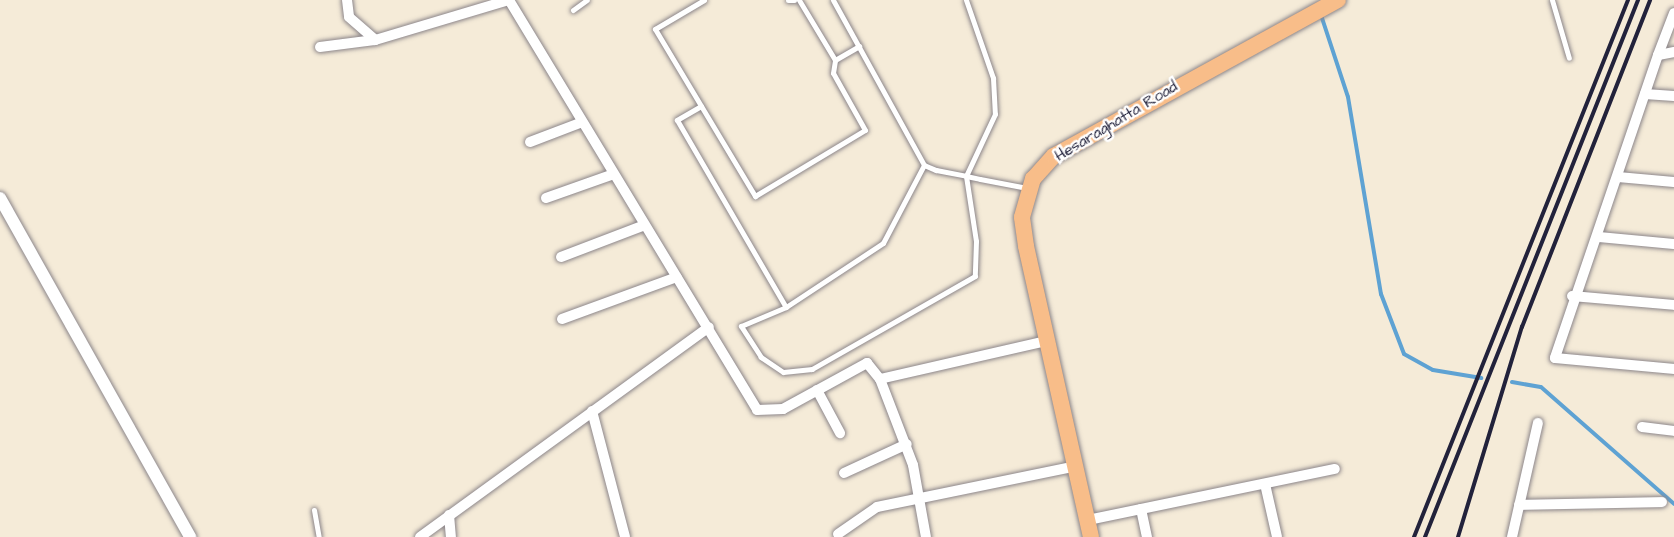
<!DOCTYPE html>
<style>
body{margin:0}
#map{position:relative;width:1674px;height:537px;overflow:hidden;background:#f5ebd8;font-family:"Architects Daughter",sans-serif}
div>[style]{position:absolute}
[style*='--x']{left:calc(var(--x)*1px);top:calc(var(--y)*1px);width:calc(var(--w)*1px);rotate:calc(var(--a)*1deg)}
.stream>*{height:4px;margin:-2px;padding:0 2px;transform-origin:2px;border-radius:2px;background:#5ea2d3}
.roads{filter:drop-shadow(0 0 2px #8c868a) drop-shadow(0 0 2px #8c868a)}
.service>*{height:5px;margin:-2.5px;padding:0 2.5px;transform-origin:2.5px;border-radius:2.5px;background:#fff}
.minor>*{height:10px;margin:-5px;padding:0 5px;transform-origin:5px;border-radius:5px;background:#fff}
.tertiary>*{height:12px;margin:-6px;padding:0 6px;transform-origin:6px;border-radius:6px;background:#fff}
.primary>*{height:16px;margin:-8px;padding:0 8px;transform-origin:8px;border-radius:8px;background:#f8bd89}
.rail>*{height:4px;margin:-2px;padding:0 2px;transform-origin:2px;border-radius:2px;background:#22223b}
span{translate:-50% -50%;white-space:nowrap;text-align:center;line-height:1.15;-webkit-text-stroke:5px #fff;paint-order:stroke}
.street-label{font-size:16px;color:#22223b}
</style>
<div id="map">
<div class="stream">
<i style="--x:1321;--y:15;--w:86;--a:71.8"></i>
<i style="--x:1348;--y:97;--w:200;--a:80.5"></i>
<i style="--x:1381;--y:294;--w:64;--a:69"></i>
<i style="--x:1404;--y:354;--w:33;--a:29"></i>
<i style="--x:1433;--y:370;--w:49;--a:9.5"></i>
<i style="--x:1512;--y:382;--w:29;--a:10"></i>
<i style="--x:1541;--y:387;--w:177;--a:41.3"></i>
</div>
<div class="roads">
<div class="service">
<i style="--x:704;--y:0;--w:57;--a:149.4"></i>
<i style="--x:655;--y:29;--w:195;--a:59.1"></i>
<i style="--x:755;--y:196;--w:128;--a:-31"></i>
<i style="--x:865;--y:130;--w:65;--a:-119.3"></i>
<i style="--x:833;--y:73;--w:13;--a:-81"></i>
<i style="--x:835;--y:60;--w:28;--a:-30"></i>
<i style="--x:788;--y:0;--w:6;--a:0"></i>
<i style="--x:799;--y:0;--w:70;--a:59"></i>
<i style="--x:833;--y:0;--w:188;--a:61.1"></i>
<i style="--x:966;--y:0;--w:83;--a:70.9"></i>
<i style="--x:993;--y:78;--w:36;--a:87"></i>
<i style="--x:995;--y:114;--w:68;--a:115.1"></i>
<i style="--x:966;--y:176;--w:66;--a:81.3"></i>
<i style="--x:976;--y:241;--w:35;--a:92"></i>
<i style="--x:975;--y:276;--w:188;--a:150.3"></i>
<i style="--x:812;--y:369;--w:29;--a:174"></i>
<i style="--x:783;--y:372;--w:27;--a:-146"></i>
<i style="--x:761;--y:357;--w:37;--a:-123"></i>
<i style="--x:741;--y:326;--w:49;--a:-22.9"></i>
<i style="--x:786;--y:307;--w:116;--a:-33.4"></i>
<i style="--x:883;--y:243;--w:88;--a:-62.3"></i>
<i style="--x:924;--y:165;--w:13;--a:23"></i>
<i style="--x:936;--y:170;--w:31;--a:11"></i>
<i style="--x:966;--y:176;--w:14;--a:12"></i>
<i style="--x:980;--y:179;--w:48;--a:10.8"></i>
<i style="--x:1552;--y:0;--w:60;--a:73.7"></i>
<i style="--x:573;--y:10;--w:17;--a:-36"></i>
<i style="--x:701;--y:106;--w:28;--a:150"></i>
<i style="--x:677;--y:120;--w:216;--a:59.8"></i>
<i style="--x:314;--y:510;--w:27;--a:80"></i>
</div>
<div class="minor">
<i style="--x:347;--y:0;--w:17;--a:83"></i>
<i style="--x:349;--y:17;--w:35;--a:41"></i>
<i style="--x:509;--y:0;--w:479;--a:58.8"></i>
<i style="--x:757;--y:410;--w:26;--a:-2"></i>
<i style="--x:783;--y:409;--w:96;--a:-28.7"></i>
<i style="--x:867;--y:363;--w:21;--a:51"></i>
<i style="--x:880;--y:379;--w:170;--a:-12.9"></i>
<i style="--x:320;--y:47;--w:55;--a:-7.3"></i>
<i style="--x:375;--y:40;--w:140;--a:-16.6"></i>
<i style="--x:1674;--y:52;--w:16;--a:169"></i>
<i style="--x:1658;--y:55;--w:320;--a:108.8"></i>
<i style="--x:1555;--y:358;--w:120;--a:5.3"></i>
<i style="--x:1658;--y:55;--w:45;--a:-69.1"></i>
<i style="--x:1645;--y:94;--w:29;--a:4"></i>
<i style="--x:530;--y:142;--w:53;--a:-20.8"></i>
<i style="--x:1618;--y:177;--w:56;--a:5.1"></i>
<i style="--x:546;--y:198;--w:69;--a:-19.5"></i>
<i style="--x:1599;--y:237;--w:75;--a:5.3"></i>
<i style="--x:561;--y:257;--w:87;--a:-20.9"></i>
<i style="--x:1572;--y:296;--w:102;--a:5"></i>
<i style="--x:562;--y:319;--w:122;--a:-20.1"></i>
<i style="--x:880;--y:379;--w:92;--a:69"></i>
<i style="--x:913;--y:465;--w:73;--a:79.8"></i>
<i style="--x:817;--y:390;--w:49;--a:61.9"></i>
<i style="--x:592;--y:411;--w:130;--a:75.3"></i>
<i style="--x:1642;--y:427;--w:32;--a:7"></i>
<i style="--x:844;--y:473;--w:69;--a:-24.7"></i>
<i style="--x:1265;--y:484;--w:54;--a:77.2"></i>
<i style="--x:1519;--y:505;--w:143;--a:-1.2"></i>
<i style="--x:1141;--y:509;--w:29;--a:78"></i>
<i style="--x:449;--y:515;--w:22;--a:85"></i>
<i style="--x:1088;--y:520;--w:252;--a:-11.7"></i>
<i style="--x:838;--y:534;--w:47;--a:-34.7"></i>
<i style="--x:877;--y:507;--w:204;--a:-11.6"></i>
<i style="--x:420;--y:537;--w:357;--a:-36"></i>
<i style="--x:1512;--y:537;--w:117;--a:-77.2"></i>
</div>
<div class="tertiary">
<i style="--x:0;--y:198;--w:389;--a:60.7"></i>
</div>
<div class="primary">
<i style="--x:1091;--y:537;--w:298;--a:-102.6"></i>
<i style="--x:1026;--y:246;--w:29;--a:-98"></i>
<i style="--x:1022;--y:217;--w:40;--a:-74"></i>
<i style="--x:1033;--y:179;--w:31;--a:-48"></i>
<i style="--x:1054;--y:156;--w:324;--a:-28.8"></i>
</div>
</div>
<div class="rail">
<i style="--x:1414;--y:537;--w:578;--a:-68.27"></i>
<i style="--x:1425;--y:537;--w:578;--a:-68.36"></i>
<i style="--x:1458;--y:537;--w:220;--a:-73.1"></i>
<i style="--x:1522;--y:327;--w:351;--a:-68.6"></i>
</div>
<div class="street-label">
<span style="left:1116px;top:121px;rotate:-31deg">Hesaraghatta Road</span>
</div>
</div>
